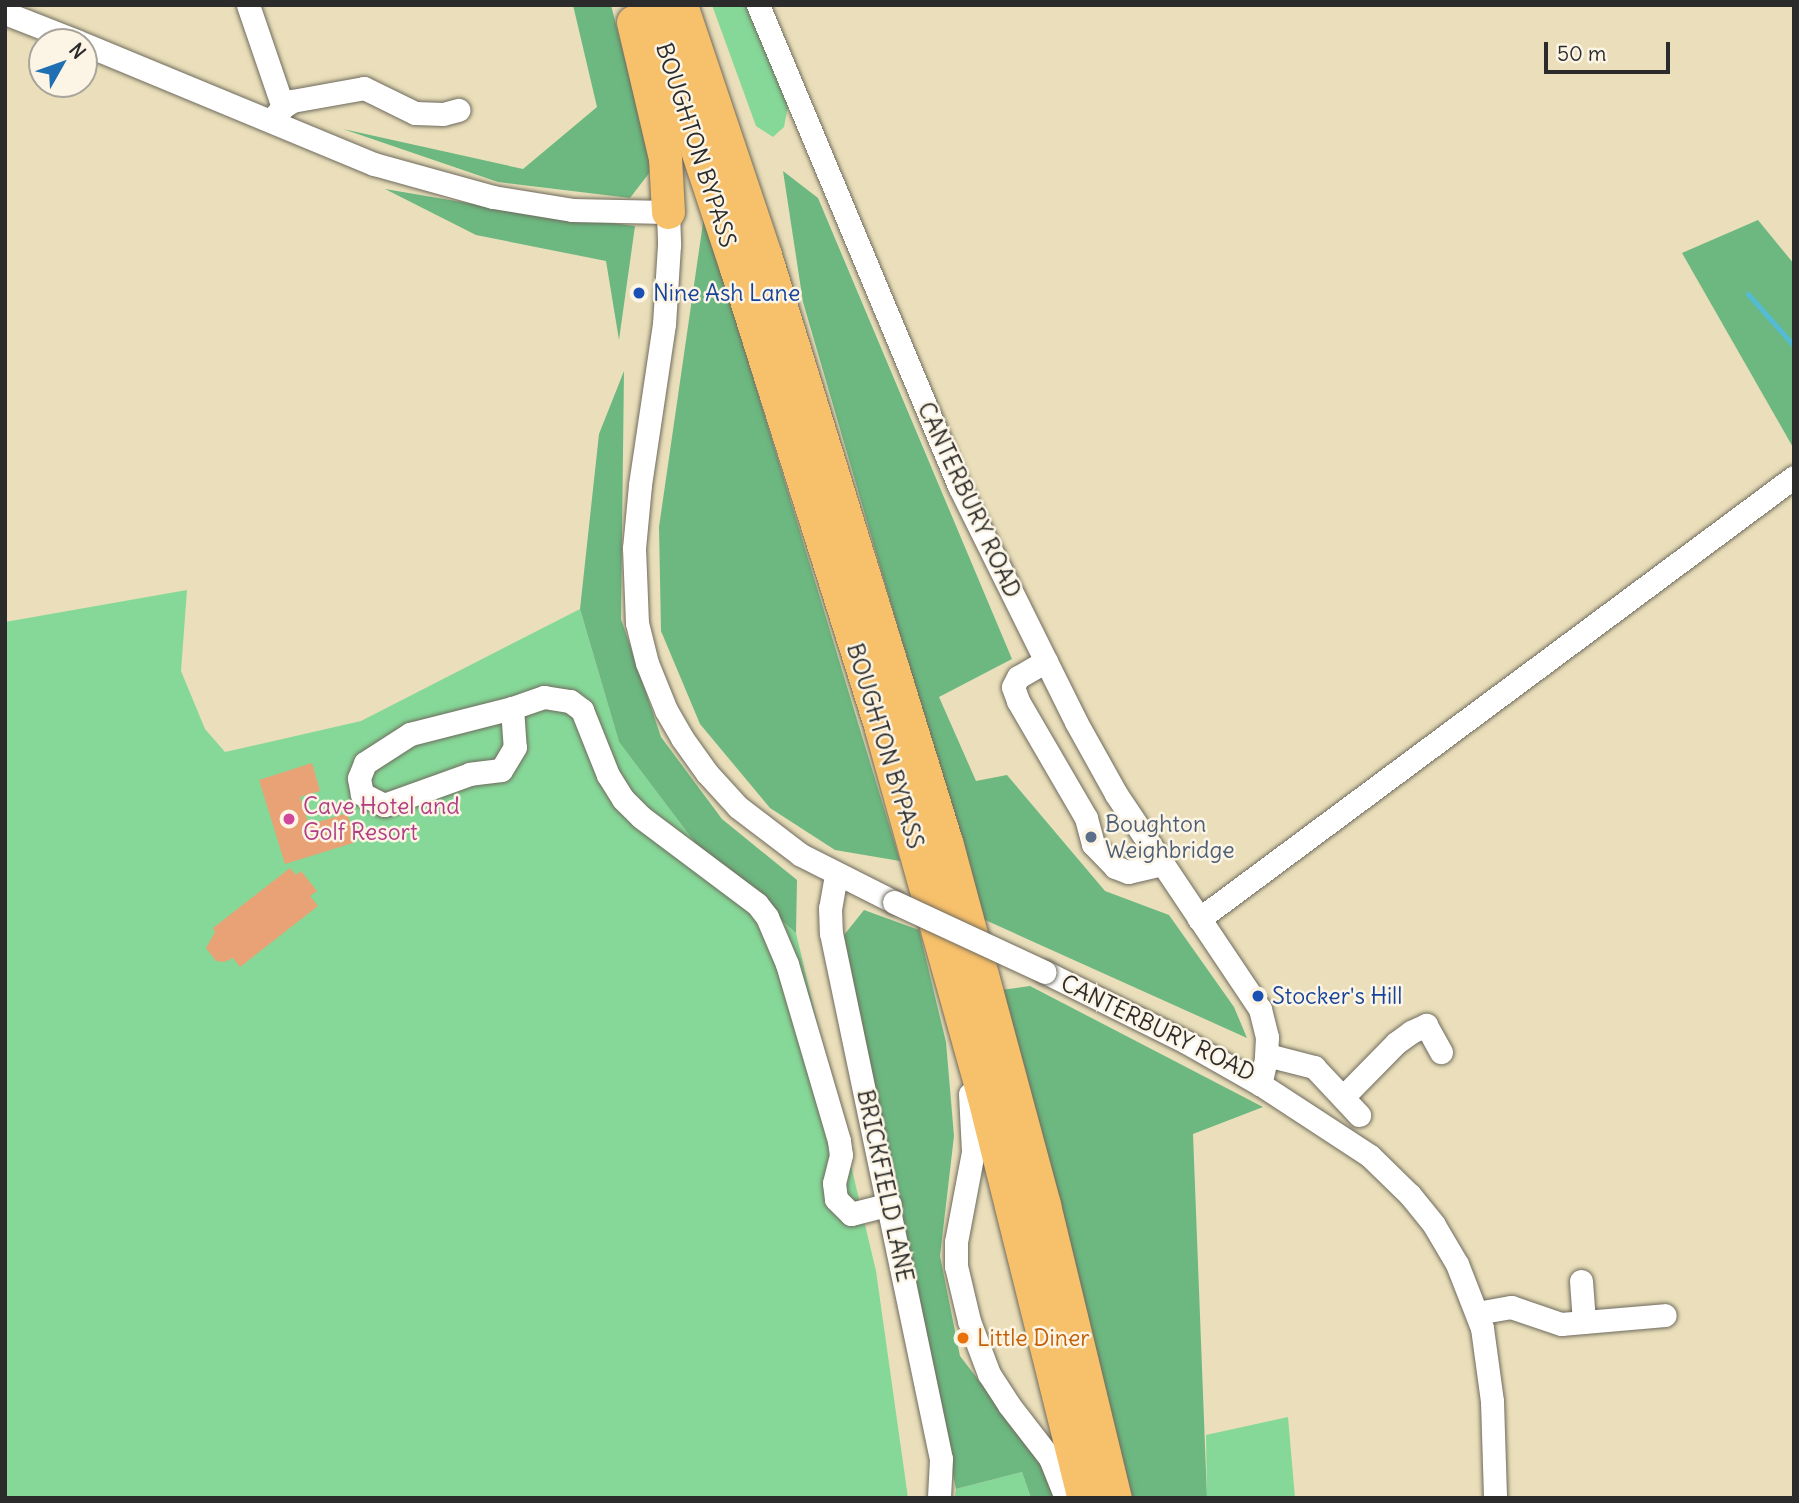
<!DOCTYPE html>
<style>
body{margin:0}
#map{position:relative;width:1799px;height:1503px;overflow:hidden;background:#eadfba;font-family:Delius,sans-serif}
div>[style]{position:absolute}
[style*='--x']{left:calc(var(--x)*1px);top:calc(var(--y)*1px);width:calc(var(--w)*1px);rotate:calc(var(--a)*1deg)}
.green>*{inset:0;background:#86d898}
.forest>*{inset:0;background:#6cb880}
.stream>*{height:5px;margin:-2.5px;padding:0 2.5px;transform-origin:2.5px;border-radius:2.5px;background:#55bbd3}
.building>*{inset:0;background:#e8a275}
.roads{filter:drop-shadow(0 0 2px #6e6a5d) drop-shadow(0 0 2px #6e6a5d)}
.minor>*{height:23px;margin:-11.5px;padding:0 11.5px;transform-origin:11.5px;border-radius:11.5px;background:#fff}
.highway>*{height:33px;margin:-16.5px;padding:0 16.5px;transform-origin:16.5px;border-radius:16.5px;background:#f7c06b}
.bridges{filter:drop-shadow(0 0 2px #6e6a5d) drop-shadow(0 0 2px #6e6a5d)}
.minor-bridge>*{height:23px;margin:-11.5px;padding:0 11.5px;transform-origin:11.5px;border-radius:11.5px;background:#fff}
.dots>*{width:19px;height:19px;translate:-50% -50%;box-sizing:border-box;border:4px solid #fcf5e5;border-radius:50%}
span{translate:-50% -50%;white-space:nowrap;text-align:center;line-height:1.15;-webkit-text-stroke:5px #fcf5e5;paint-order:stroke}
.street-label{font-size:23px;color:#2b2b2b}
.transit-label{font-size:23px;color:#164399}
.left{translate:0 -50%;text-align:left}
.hotel-label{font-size:23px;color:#b23c85}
.service-label{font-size:23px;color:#4e5e75}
.food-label{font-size:23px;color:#c56008}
.frame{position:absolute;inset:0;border:7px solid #2b2b2b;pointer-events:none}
.north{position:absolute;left:28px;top:28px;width:70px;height:70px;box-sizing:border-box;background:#fcf5e5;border:2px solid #a8a49b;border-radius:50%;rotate:50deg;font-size:19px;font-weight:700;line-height:28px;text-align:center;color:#2b2b2b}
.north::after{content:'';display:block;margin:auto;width:24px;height:32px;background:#1f6fb2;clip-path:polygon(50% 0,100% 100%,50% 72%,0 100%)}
.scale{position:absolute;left:1544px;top:42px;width:126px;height:32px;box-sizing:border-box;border:4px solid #2b2b2b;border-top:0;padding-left:9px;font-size:21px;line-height:24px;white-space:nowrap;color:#2b2b2b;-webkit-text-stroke:5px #fcf5e5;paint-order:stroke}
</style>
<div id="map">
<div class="green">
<i style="clip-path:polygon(712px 5px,748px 5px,788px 106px,784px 127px,773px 137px,756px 126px)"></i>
<i style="clip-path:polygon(187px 590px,181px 671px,205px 729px,225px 752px,361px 721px,580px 609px,619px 742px,696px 844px,796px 933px,876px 1271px,908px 1498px,5px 1498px,5px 622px)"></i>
<i style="clip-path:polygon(1288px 1417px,1295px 1498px,1207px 1498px,1206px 1435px)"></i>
<i style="clip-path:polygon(1022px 1472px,1031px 1498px,955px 1498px,956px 1489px)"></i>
</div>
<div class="forest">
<i style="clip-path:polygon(573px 5px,611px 5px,653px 168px,630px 198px,498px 182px,343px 129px,523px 169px,597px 107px)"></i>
<i style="clip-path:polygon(783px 171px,818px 198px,1012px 659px,939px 697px,976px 781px,1007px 775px,1105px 891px,1169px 915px,1234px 1007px,1247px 1038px,983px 919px,803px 302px)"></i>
<i style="clip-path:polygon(385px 189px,497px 208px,635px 226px,619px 340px,606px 261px,476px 235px)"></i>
<i style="clip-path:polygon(704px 216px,900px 861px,835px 850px,770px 808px,700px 724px,661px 631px,659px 527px)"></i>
<i style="clip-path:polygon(1758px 220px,1794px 264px,1794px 449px,1682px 253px)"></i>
<i style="clip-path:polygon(624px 371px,621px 619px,661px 737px,722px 819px,797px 880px,796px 933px,696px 844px,619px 742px,580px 609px,599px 434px)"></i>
<i style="clip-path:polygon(864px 910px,919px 930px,946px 1042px,954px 1136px,940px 1256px,960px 1356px,1049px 1472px,1058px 1498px,1031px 1498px,1022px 1472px,956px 1489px,844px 935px)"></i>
<i style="clip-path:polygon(1030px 986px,1263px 1107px,1193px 1134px,1207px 1498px,1128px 1498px,1001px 990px)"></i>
</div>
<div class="stream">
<i style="--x:1748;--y:294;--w:69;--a:48.5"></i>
</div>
<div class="building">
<i style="clip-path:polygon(312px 763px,320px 791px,300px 797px,309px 825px,347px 813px,356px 842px,285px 864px,259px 780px)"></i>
<i style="clip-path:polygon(290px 868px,296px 875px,301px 871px,317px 891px,310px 896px,318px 906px,240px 967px,233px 958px,224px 962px,216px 961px,206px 948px,215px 932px,213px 928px)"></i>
</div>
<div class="roads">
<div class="minor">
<i style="--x:248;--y:5;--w:108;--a:71.1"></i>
<i style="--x:283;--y:107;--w:13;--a:132"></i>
<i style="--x:758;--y:5;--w:521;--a:67.32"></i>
<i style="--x:959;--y:486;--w:263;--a:63.6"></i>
<i style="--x:1076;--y:722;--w:82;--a:60.9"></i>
<i style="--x:1116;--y:794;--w:259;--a:56.2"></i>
<i style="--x:1260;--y:1009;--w:29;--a:76"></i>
<i style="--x:1267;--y:1037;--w:22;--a:93"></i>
<i style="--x:1266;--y:1059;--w:26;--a:103"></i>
<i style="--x:5;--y:13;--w:79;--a:21.4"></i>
<i style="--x:84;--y:44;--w:314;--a:22.5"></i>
<i style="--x:374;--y:164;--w:123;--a:15.5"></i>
<i style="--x:493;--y:197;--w:80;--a:9.3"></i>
<i style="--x:572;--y:210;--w:96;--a:1.2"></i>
<i style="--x:668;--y:212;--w:33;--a:88"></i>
<i style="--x:669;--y:245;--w:79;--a:93.6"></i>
<i style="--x:664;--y:324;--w:163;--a:98.5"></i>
<i style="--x:640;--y:485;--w:63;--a:95.4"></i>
<i style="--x:634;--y:548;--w:75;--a:87.7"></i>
<i style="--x:637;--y:623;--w:41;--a:76"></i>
<i style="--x:647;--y:663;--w:51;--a:68"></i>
<i style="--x:666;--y:710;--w:32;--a:60"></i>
<i style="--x:682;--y:738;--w:43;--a:54.5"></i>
<i style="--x:707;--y:773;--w:46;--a:47.6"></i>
<i style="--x:738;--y:807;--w:79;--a:37.3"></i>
<i style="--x:801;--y:855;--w:104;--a:26.8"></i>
<i style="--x:283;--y:107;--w:11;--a:-34"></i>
<i style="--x:292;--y:101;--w:73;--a:-10.2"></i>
<i style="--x:364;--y:88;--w:57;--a:26.1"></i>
<i style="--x:415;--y:113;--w:28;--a:2"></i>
<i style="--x:443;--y:114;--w:16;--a:-15"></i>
<i style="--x:1046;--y:661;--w:32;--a:150"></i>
<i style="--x:1018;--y:677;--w:11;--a:117"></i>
<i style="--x:1013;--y:687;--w:15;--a:70"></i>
<i style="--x:1018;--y:701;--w:135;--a:59.8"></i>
<i style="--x:1086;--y:818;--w:27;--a:75"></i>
<i style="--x:1093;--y:844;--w:32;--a:46"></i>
<i style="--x:1115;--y:867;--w:14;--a:21"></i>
<i style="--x:1128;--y:872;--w:36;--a:-13"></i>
<i style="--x:512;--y:708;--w:39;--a:86"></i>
<i style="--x:515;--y:747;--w:27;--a:121"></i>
<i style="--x:501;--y:770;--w:31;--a:173"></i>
<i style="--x:470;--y:774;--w:91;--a:160.2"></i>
<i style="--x:384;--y:805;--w:25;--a:-153"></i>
<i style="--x:362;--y:794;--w:16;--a:-101"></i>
<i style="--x:359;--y:778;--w:16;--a:-68"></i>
<i style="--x:365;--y:763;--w:54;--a:-32.8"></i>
<i style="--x:410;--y:734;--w:105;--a:-14.3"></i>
<i style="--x:512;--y:708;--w:34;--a:-19"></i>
<i style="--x:544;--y:697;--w:26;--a:9"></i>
<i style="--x:570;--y:701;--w:15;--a:37"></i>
<i style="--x:582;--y:710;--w:70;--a:68.2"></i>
<i style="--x:608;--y:775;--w:28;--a:58"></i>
<i style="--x:623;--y:799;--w:25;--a:45"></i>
<i style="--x:641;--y:817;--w:145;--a:36.9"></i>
<i style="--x:757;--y:904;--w:16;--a:52"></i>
<i style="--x:767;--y:917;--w:51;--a:66.9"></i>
<i style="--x:787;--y:964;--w:184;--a:73.6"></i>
<i style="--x:839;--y:1141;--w:14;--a:82"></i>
<i style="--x:841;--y:1155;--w:29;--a:104"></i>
<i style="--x:834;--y:1183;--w:16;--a:83"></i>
<i style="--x:836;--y:1199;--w:21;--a:45"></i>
<i style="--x:851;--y:1214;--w:40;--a:-14.4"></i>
<i style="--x:836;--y:875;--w:34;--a:100"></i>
<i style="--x:830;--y:908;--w:25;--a:88"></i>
<i style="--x:831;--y:933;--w:537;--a:78.19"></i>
<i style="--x:941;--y:1459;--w:39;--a:93"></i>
<i style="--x:1199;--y:919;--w:741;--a:-36.61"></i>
<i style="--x:1045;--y:972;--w:157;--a:26.4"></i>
<i style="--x:1186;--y:1042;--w:85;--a:29.6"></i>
<i style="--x:1260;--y:1084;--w:131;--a:33.2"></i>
<i style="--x:1370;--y:1156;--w:56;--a:44.3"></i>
<i style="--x:1410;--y:1195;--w:38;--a:51"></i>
<i style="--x:1434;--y:1225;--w:45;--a:59.5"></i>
<i style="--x:1457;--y:1264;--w:69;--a:68.7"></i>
<i style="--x:1482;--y:1328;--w:74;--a:82.2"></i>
<i style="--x:1492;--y:1401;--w:97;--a:88.2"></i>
<i style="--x:1267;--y:1055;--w:49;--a:14.3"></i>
<i style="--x:1314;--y:1067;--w:66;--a:46.8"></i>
<i style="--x:970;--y:1094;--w:58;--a:87"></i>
<i style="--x:973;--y:1152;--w:92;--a:100.7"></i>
<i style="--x:956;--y:1242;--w:24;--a:90"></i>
<i style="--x:956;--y:1266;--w:57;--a:76.7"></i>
<i style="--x:969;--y:1321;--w:57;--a:69.3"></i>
<i style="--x:989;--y:1374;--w:37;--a:57"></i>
<i style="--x:1009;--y:1405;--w:67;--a:52.3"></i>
<i style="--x:1050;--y:1458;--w:43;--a:68.2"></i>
<i style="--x:1343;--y:1097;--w:76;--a:-45.5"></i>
<i style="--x:1396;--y:1043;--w:19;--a:-36"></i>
<i style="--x:1411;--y:1032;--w:17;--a:-25"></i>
<i style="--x:1426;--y:1025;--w:31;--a:61"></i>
<i style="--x:1581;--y:1281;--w:41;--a:85.8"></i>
<i style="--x:1477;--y:1313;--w:35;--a:-10"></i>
<i style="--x:1511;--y:1307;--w:53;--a:18.8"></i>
<i style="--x:1561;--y:1324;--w:104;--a:-4.9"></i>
</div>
<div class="highway">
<i style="--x:649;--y:5;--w:277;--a:71.7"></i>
<i style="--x:736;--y:268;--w:483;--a:72.5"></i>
<i style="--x:881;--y:729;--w:379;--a:74.4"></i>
<i style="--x:983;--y:1094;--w:416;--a:76"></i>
<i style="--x:681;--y:5;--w:264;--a:71.4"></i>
<i style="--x:765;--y:255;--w:617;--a:72.86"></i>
<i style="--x:947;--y:845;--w:373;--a:74.9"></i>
<i style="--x:1044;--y:1205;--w:301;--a:76.4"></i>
<i style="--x:633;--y:22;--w:140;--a:76.8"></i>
<i style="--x:665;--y:158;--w:54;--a:86.8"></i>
</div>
</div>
<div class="bridges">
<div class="minor-bridge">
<i style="--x:894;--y:902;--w:166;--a:24.9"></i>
</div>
</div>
<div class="dots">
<i style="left:639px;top:293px;background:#1a4fb4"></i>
<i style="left:289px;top:819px;background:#d1479c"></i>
<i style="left:1091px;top:837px;background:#5c6f8a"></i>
<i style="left:1258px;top:996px;background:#1a4fb4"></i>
<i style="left:963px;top:1338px;background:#e8710a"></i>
</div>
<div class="street-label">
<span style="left:696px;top:145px;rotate:72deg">BOUGHTON BYPASS</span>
<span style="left:969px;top:500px;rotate:65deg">CANTERBURY ROAD</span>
<span style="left:885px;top:746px;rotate:73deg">BOUGHTON BYPASS</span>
<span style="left:1158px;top:1028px;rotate:26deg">CANTERBURY ROAD</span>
<span style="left:885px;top:1186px;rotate:78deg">BRICKFIELD LANE</span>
</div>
<div class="transit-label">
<span class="left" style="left:653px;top:293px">Nine Ash Lane</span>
<span class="left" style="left:1272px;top:996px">Stocker's Hill</span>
</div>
<div class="hotel-label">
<span class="left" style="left:303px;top:819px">Cave Hotel and<br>Golf Resort</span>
</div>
<div class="service-label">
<span class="left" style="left:1105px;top:837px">Boughton<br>Weighbridge</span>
</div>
<div class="food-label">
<span class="left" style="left:977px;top:1338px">Little Diner</span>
</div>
<div class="frame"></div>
<div class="north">N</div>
<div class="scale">50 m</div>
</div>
